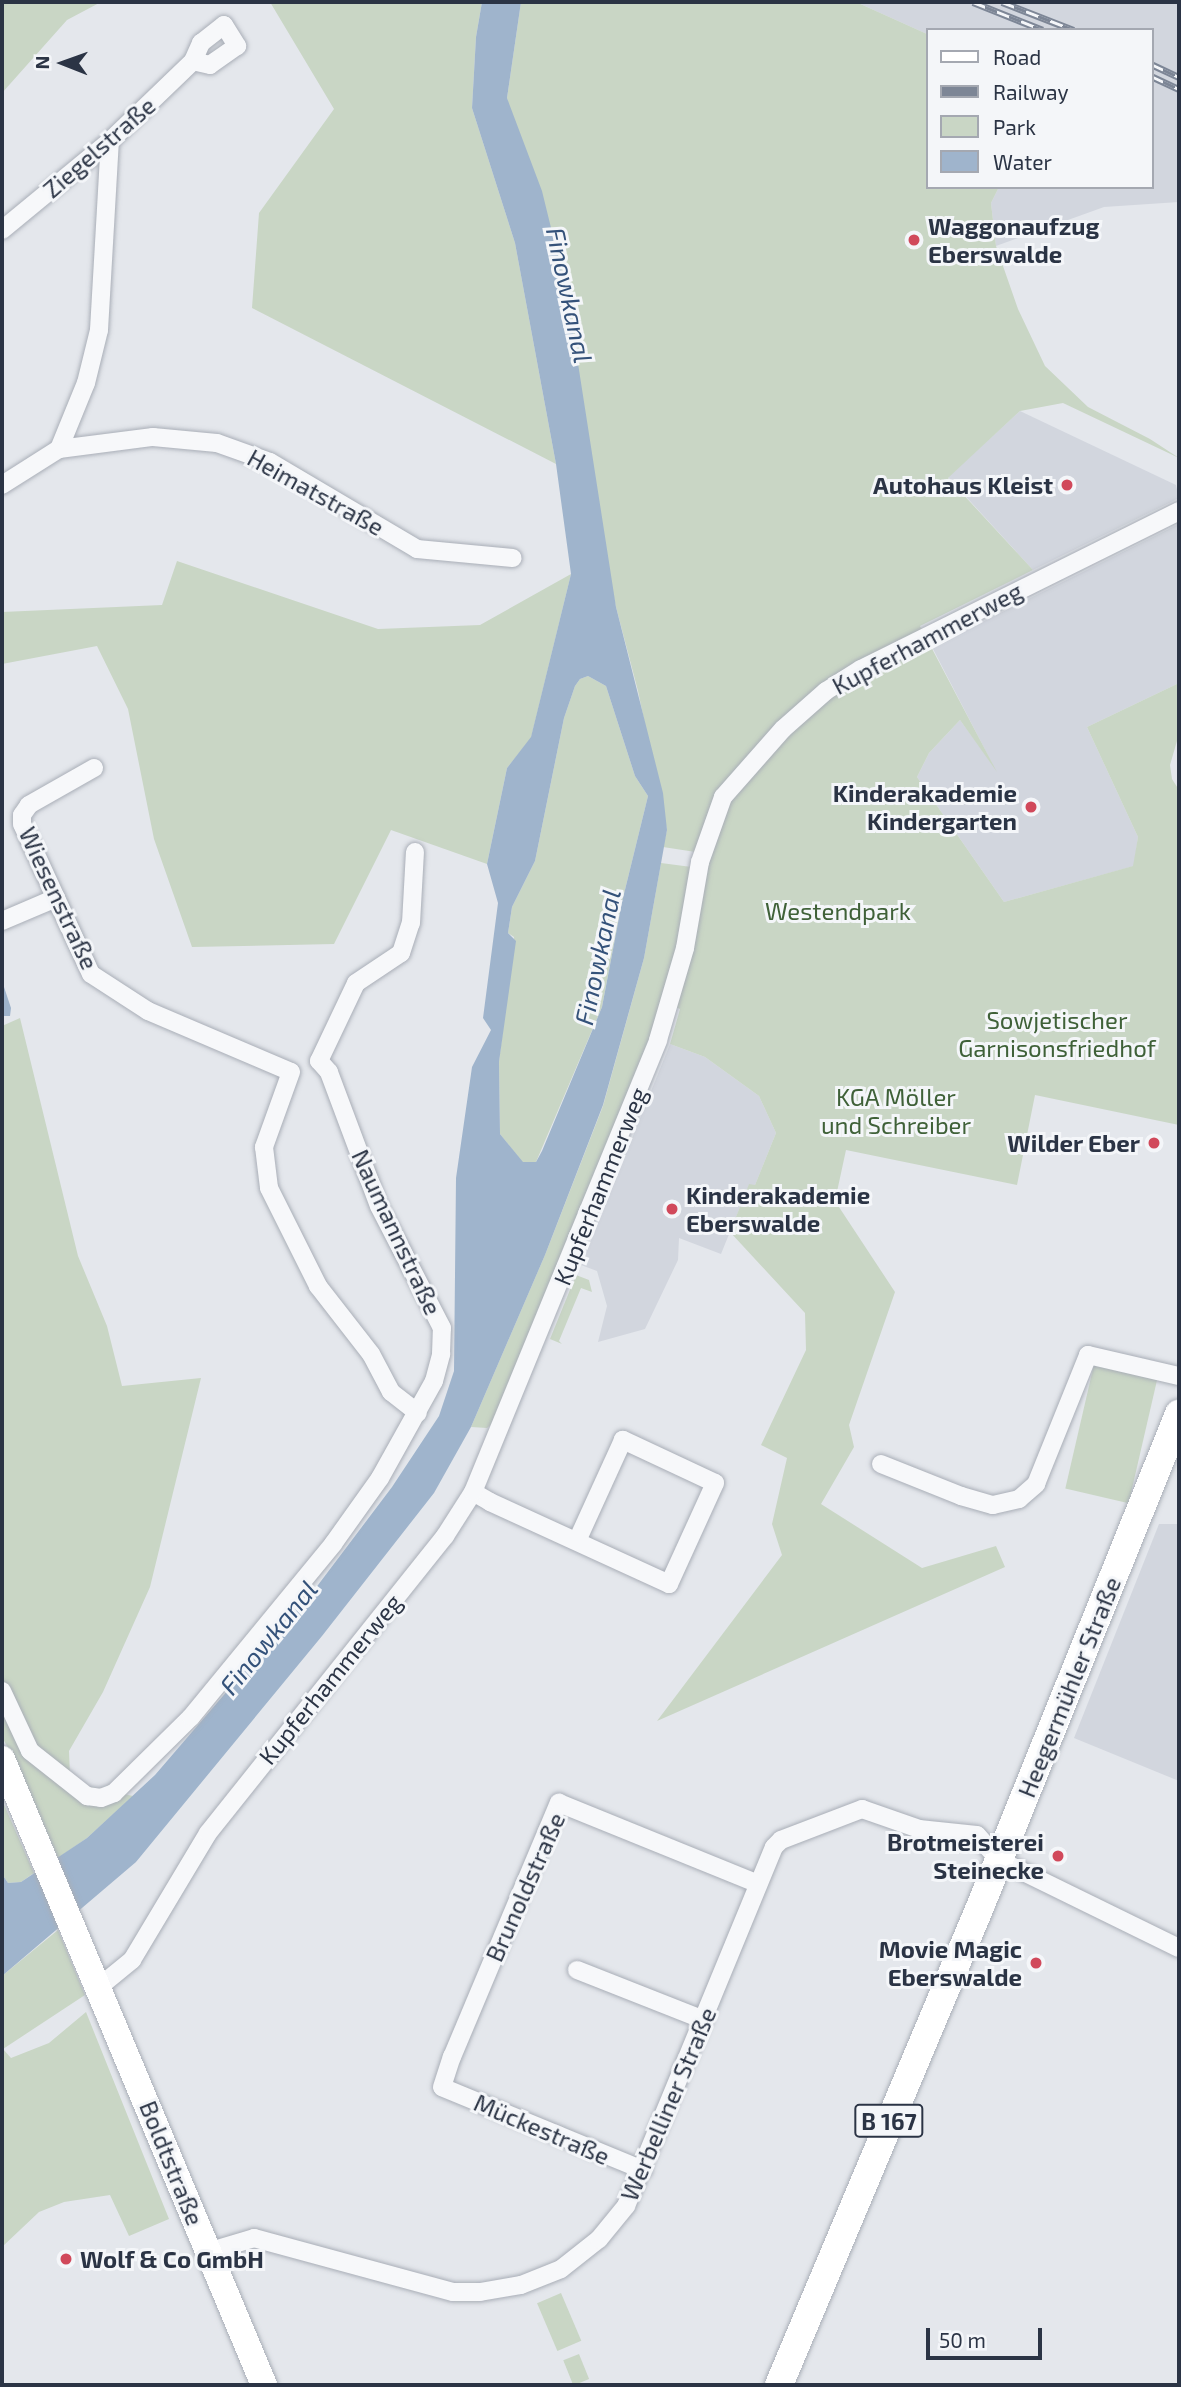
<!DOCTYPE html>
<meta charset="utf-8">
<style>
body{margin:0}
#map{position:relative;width:1181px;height:2387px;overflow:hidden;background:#e4e7ec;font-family:"Exo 2",sans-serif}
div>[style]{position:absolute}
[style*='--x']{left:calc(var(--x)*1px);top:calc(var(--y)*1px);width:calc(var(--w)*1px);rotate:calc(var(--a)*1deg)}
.built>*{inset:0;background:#d2d6de}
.green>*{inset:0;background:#c9d6c5;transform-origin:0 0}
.water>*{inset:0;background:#9fb4cc}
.roads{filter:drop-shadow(0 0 2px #a9aeb7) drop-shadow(0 0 2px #a9aeb7)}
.street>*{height:18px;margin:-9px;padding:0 9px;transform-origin:9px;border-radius:9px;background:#f7f8fa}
.secondary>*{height:26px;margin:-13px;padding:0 13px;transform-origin:13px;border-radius:13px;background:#fff}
.primary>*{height:28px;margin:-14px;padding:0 14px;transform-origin:14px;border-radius:14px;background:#fff}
.rail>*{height:7px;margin-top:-3.5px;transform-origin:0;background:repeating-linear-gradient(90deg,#f4f6f9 0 13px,#7d8696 0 26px);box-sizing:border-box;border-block:2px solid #7d8696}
.dots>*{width:19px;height:19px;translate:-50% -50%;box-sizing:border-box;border:4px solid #f4f6f9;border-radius:50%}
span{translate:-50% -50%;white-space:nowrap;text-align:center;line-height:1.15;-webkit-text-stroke:6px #f4f6f9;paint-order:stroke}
.shield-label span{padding:2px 5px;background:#f4f6f9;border:2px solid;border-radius:5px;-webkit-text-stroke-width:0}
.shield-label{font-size:23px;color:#2b3445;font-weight:700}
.street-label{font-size:24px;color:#2b3445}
.poi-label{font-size:24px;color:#2b3445;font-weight:700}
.left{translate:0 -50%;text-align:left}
.right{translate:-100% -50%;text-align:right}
.park-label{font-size:24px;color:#3f6138}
.water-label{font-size:26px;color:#34527a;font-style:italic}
.frame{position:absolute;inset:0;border:4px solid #2b3445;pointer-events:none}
.legend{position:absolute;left:926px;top:28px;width:228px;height:161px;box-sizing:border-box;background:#f4f6f9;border:2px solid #a4a8b1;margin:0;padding:9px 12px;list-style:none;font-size:21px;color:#2b3445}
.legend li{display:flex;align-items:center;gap:14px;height:35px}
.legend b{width:35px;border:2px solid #a4a8b1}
.north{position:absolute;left:28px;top:28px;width:70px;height:70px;-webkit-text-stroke:5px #f4f6f9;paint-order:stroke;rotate:271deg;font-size:19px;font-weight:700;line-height:28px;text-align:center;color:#2b3445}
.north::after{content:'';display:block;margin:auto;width:24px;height:32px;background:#2b3445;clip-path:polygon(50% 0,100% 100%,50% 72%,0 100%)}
.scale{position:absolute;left:926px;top:2328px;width:116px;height:32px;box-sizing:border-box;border:4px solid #2b3445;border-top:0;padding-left:9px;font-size:21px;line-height:24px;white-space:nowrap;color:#2b3445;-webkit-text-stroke:5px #f4f6f9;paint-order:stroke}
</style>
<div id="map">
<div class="built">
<i style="clip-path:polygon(856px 2px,1179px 2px,1179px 202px,1104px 207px,996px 246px,991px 203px,999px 187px,1151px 187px,1151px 30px,927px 30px,927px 34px)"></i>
<i style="clip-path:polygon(1020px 411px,1176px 485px,1179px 498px,1033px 570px,948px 477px)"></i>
<i style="clip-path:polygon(1179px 524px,1179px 683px,1087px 727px,1138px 837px,1134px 866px,1004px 902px,917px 777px,929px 753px,960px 720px,993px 765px,932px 647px)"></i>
<i style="clip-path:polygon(670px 1044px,705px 1057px,759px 1096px,776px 1133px,755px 1185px,749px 1185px,721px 1254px,679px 1238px,678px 1260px,645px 1329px,598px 1342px,607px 1306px,597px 1271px,581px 1265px)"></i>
<i style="clip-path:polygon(1159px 1524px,1179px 1524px,1179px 1781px,1074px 1738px)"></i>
</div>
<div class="green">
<i style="clip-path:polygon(2px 2px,101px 2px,67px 20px,2px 93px)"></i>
<i style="clip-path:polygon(270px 2px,482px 2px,476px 37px,472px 108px,515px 243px,556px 464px,252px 308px,259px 213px,334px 109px)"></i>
<i style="clip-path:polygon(521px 2px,856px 2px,927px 34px,927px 187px,999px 187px,991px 203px,996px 246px,1018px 309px,1045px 366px,1088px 407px,1150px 439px,1179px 458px,1063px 403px,1020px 411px,948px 478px,1033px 570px,920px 626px,997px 772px,960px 720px,929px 753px,917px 777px,1004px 902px,1133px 866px,1138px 837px,1087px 727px,1179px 683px,1179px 734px,1170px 765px,1172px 779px,1179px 790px,1179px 1125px,1035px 1095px,1017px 1185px,846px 1150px,835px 1201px,895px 1292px,849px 1425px,854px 1447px,821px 1504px,922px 1568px,996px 1546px,1005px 1567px,657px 1721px,782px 1555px,772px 1524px,787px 1458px,761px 1445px,806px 1350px,805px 1313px,730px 1232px,749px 1184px,755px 1185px,776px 1133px,759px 1096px,705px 1057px,670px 1044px,680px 1009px,671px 1005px,508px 1410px,487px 1428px,471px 1427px,545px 1255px,603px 1106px,644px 958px,661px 863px,699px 868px,702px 853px,663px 847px,667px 830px,638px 691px,616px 607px,507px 98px)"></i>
<i style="clip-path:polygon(177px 561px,378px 629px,480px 625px,571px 574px,531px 738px,507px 768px,487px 864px,391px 830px,334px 944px,192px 947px,154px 839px,128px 709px,97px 646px,2px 664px,2px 612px,162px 605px)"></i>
<i style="clip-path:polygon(588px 676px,606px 686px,635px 776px,648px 796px,622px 902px,602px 1007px,536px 1162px,523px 1163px,500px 1134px,499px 1062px,514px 937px,508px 933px,512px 907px,535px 861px,564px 718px,575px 686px,580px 679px)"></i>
<i style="clip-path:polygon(20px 1018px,78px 1256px,107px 1326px,122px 1386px,201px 1378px,150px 1587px,103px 1692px,69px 1751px,70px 1776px,87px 1786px,133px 1796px,87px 1838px,58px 1858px,19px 1768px,2px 1737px,2px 1026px)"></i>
<i style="clip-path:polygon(576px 1275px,589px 1280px,592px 1292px,581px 1288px,559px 1341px,562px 1344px,550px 1339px)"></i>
<i style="left:1095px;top:1360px;width:65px;height:132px;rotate:13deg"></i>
<i style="clip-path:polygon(2px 1800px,34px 1873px,21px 1882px,8px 1883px,2px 1874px)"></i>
<i style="clip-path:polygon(58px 1930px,85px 1995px,3px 2049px,11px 2058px,49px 2043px,86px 2012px,169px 2219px,129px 2236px,110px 2195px,64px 2202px,39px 2212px,2px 2247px,2px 1976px)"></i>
<i style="left:561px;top:2293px;width:52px;height:26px;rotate:67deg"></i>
<i style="left:579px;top:2354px;width:27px;height:17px;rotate:68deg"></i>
</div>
<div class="water">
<i style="clip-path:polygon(evenodd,482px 2px,521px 2px,507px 98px,542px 191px,567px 293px,616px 607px,663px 793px,667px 830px,644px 958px,603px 1105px,545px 1255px,471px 1427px,434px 1493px,322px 1636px,136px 1862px,2px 1976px,2px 1874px,8px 1883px,21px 1882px,87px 1838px,155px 1775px,315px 1589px,392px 1487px,439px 1416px,454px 1371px,456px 1178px,472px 1067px,491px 1030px,483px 1018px,498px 903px,487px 864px,507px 768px,531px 737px,571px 574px,556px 464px,515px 243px,472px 108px,476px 37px,482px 2px,588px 676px,606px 686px,635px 776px,648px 796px,622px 902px,602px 1007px,542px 1151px,536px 1162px,523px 1162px,500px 1134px,499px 1062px,516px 941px,508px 933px,512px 907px,535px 861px,564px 718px,575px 686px,580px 679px,588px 676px)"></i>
<i style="clip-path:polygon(2px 981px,11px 1008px,10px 1016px,2px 1016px)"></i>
</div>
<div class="roads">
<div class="street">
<i style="--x:2;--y:230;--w:140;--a:-39.5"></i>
<i style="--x:110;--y:141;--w:115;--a:-43.9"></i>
<i style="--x:193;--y:61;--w:20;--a:-66"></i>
<i style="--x:201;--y:43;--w:29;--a:-38"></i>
<i style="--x:224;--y:25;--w:25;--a:58"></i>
<i style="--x:237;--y:46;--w:33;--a:145"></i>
<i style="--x:210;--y:65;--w:17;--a:-167"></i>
<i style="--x:59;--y:449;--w:71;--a:-67.8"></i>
<i style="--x:86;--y:383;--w:55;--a:-76.2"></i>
<i style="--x:99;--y:330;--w:189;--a:-86.7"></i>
<i style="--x:2;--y:485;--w:67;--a:-32.3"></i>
<i style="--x:59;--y:449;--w:95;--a:-7.3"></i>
<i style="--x:153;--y:437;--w:64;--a:5.4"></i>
<i style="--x:217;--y:443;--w:56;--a:19.7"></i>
<i style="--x:270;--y:462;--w:171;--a:30.6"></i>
<i style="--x:417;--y:549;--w:96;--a:5.4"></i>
<i style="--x:94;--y:768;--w:75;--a:150.4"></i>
<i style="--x:29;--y:805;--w:12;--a:125"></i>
<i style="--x:22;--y:815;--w:9;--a:90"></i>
<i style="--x:22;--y:824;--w:165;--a:65.3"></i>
<i style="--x:91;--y:974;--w:68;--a:33"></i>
<i style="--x:148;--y:1011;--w:155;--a:23.1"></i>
<i style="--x:291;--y:1072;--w:80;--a:109.8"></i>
<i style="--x:264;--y:1147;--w:41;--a:83"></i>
<i style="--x:269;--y:1188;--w:110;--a:63.4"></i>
<i style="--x:318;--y:1286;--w:86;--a:52.1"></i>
<i style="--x:371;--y:1354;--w:43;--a:62.2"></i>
<i style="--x:391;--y:1392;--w:34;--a:38"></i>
<i style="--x:2;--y:921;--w:59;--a:-23.1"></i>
<i style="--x:881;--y:1464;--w:86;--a:21.8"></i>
<i style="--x:961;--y:1496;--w:33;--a:16"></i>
<i style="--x:993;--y:1505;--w:27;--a:-13"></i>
<i style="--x:1019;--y:1499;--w:23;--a:-41"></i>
<i style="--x:1036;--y:1484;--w:139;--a:-68"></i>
<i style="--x:1088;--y:1355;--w:93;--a:13"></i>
<i style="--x:473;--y:1492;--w:20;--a:30"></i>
<i style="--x:490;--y:1502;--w:197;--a:24.6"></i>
<i style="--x:669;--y:1584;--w:111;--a:-65.5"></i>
<i style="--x:715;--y:1483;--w:102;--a:-154.9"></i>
<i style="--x:623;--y:1440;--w:111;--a:114.5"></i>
<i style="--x:2;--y:1691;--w:66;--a:65"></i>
<i style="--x:30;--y:1751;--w:73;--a:38.3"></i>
<i style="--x:87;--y:1796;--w:14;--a:8"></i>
<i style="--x:101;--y:1798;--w:14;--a:-21"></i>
<i style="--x:114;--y:1793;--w:108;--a:-44.6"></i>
<i style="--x:191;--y:1717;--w:224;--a:-50.6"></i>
<i style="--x:333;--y:1544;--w:81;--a:-54.5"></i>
<i style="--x:380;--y:1478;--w:111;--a:-60.9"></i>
<i style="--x:434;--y:1381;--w:28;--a:-75"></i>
<i style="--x:441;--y:1354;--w:26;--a:-88"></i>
<i style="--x:442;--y:1328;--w:137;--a:-117.3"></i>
<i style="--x:379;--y:1206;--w:143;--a:-110.5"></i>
<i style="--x:329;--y:1072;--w:15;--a:-132"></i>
<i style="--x:319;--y:1061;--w:86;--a:-64.6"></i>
<i style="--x:356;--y:983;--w:54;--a:-33.7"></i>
<i style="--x:401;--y:953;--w:32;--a:-72"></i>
<i style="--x:411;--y:923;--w:71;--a:-86.8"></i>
<i style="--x:577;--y:1970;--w:136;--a:21.5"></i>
<i style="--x:99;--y:1987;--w:43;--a:-39.3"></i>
<i style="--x:132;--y:1960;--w:148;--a:-59.1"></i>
<i style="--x:208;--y:1833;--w:380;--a:-51.4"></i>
<i style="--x:445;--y:1536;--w:52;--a:-57.5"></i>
<i style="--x:473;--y:1492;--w:488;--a:-67.7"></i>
<i style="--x:658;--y:1040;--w:96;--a:-73.6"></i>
<i style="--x:685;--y:948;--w:87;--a:-80.1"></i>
<i style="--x:700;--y:862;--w:69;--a:-70.5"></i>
<i style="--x:723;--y:797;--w:91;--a:-48.6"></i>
<i style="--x:783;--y:729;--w:57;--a:-41.5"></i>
<i style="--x:826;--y:691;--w:41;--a:-32.2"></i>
<i style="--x:861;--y:669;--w:355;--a:-26.4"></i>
<i style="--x:643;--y:2170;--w:217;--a:-157.6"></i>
<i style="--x:442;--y:2087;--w:32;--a:-72"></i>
<i style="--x:452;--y:2057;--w:276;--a:-67.2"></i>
<i style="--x:559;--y:1803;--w:215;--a:22.1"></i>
<i style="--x:207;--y:2252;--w:49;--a:-16.6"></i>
<i style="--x:254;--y:2238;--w:206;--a:15.2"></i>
<i style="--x:453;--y:2292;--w:27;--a:0"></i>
<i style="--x:480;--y:2292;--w:42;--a:-9.7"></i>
<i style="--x:521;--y:2285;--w:43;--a:-21.8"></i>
<i style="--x:561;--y:2269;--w:48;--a:-38.3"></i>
<i style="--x:599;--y:2239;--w:43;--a:-50.7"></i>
<i style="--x:626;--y:2206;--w:388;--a:-67.6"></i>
<i style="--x:774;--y:1847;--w:10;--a:-45"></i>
<i style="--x:781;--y:1840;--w:87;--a:-20.9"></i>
<i style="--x:862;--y:1809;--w:60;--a:19.3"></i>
<i style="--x:919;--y:1829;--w:58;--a:5.9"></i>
<i style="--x:977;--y:1835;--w:33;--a:49"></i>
<i style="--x:999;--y:1860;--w:200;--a:26.1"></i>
</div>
<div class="secondary">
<i style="--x:2;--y:1759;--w:679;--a:67.29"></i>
</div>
<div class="primary">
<i style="--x:779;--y:2385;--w:519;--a:-67.19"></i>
<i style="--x:980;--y:1907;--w:532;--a:-68.02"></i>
</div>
</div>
<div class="rail">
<i style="--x:973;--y:2;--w:75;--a:21.8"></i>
<i style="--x:1002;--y:2;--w:77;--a:21.3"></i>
<i style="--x:1151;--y:64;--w:31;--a:25"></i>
<i style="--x:1151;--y:76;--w:31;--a:25"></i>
</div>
<div class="dots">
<i style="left:914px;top:240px;background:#d1495b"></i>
<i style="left:1067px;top:485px;background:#d1495b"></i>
<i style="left:1031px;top:807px;background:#d1495b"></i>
<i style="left:1154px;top:1143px;background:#d1495b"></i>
<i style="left:672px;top:1209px;background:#d1495b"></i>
<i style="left:1058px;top:1856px;background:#d1495b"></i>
<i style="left:1036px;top:1963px;background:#d1495b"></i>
<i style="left:66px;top:2259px;background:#d1495b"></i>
</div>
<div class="shield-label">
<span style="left:889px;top:2121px">B 167</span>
</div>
<div class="street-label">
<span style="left:99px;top:147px;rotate:-41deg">Ziegelstraße</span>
<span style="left:316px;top:492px;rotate:29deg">Heimatstraße</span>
<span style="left:927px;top:638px;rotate:-28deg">Kupferhammerweg</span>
<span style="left:59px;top:898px;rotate:65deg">Wiesenstraße</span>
<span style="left:600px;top:1186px;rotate:-68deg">Kupferhammerweg</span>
<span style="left:397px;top:1232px;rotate:65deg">Naumannstraße</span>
<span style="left:330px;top:1679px;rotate:-51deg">Kupferhammerweg</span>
<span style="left:1069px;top:1687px;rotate:-68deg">Heegermühler Straße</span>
<span style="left:525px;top:1887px;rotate:-66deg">Brunoldstraße</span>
<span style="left:668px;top:2104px;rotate:-67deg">Werbelliner Straße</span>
<span style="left:542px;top:2129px;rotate:23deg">Mückestraße</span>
<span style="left:172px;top:2163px;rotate:68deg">Boldtstraße</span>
</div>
<div class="poi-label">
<span class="left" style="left:928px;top:240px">Waggonaufzug<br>Eberswalde</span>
<span class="right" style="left:1053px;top:485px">Autohaus Kleist</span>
<span class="right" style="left:1017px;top:807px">Kinderakademie<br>Kindergarten</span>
<span class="right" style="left:1140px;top:1143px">Wilder Eber</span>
<span class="left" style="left:686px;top:1209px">Kinderakademie<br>Eberswalde</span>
<span class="right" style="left:1044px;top:1856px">Brotmeisterei<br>Steinecke</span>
<span class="right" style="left:1022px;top:1963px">Movie Magic<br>Eberswalde</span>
<span class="left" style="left:80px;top:2259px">Wolf &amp; Co GmbH</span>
</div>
<div class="park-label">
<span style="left:838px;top:911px">Westendpark</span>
<span style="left:1057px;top:1034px">Sowjetischer<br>Garnisonsfriedhof</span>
<span style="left:896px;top:1111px">KGA Möller<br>und Schreiber</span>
</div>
<div class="water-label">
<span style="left:570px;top:295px;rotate:78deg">Finowkanal</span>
<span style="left:597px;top:957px;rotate:-78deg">Finowkanal</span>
<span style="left:268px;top:1637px;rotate:-51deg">Finowkanal</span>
</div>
<div class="frame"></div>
<ul class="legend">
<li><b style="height:9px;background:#fff"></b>Road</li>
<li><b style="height:9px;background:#7d8696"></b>Railway</li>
<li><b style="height:19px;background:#c9d6c5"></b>Park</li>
<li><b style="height:19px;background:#9fb4cc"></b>Water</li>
</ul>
<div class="north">N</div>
<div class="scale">50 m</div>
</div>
